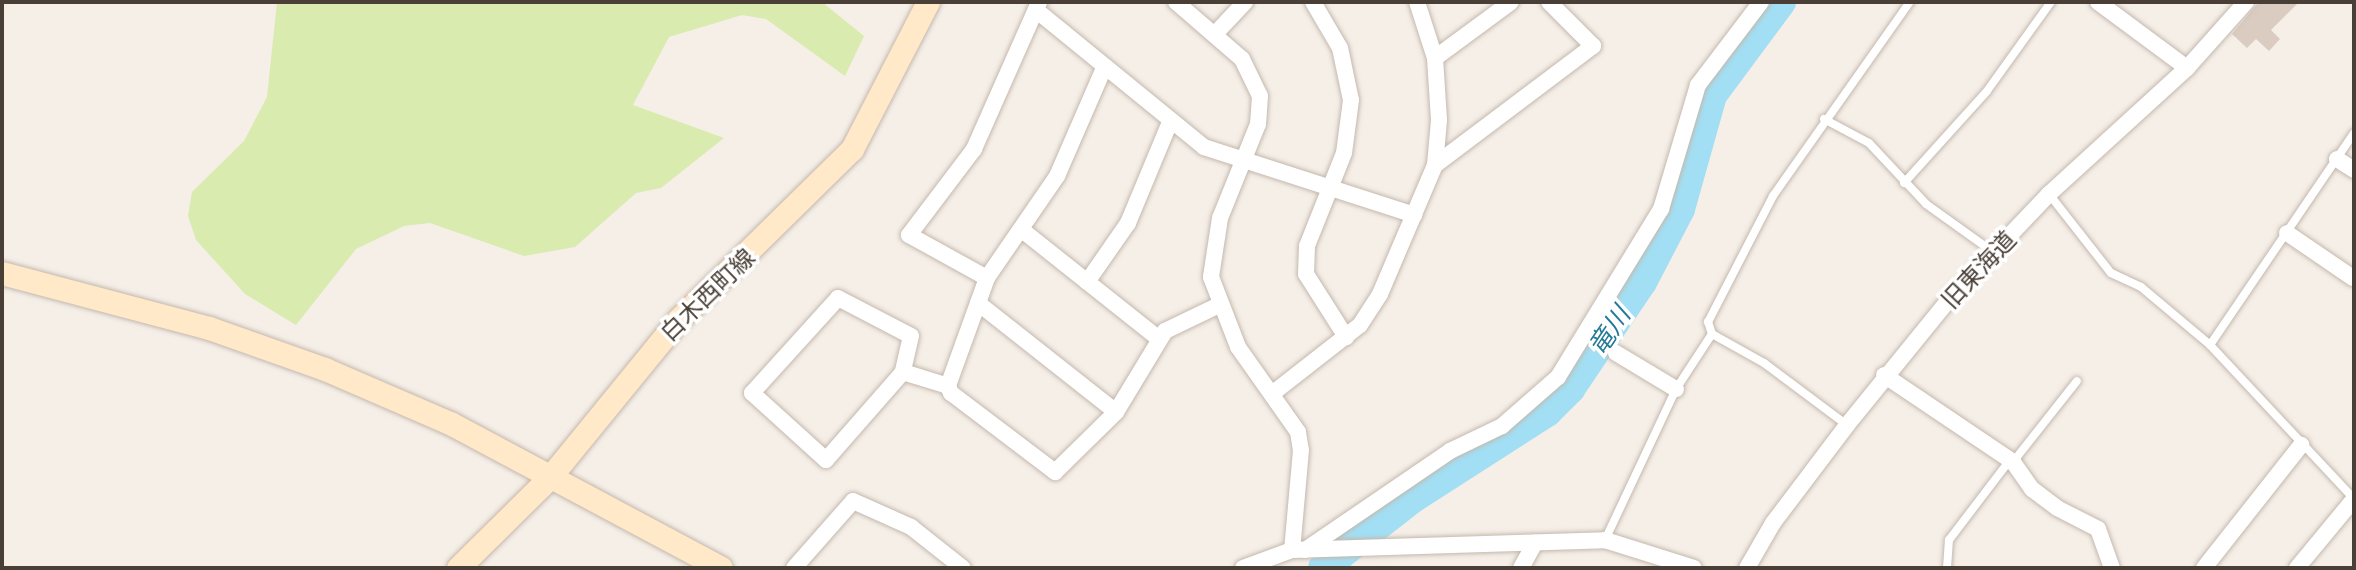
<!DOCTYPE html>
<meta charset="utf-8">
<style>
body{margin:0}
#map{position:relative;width:2356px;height:570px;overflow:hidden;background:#f5efe8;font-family:Lato,"Noto Sans JP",sans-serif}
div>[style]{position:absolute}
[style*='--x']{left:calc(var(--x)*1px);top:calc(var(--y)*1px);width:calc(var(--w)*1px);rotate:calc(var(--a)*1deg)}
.green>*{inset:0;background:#d9ebaf}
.river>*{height:30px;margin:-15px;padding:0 15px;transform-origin:15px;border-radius:15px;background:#a2dff4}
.building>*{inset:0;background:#daccc0}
.roads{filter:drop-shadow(0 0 2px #c4b8ad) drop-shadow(0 0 2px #c4b8ad)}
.lane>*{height:8px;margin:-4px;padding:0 4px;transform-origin:4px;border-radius:4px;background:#fff}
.street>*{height:16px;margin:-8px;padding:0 8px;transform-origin:8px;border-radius:8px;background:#fff}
.secondary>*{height:23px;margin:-11.5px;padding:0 11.5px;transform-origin:11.5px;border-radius:11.5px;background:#ffe9c8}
span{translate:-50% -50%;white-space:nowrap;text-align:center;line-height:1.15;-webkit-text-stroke:7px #fff;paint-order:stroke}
.street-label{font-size:24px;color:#493f36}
.water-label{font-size:26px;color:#257998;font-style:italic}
.frame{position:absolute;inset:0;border:4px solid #493f36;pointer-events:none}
</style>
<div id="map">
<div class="green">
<i style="clip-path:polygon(277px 2px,822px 2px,864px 36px,845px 76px,766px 19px,742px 15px,669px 37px,633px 105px,724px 138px,661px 188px,636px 193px,575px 247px,524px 256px,430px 223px,404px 226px,356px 249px,296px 325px,245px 294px,196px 240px,188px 216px,192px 192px,244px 141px,267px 97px)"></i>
</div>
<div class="river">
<i style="--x:1323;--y:568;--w:114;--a:-37.9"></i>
<i style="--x:1413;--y:498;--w:159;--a:-32.7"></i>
<i style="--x:1547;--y:412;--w:33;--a:-45"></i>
<i style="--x:1570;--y:389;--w:129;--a:-56.1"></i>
<i style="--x:1642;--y:282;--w:82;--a:-62.5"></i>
<i style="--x:1680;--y:209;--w:118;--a:-74.3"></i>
<i style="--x:1712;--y:95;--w:116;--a:-53.4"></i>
</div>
<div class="building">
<i style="clip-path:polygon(2259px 2px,2299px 2px,2271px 30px,2280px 39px,2269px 51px,2256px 39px,2247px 48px,2232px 34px)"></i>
</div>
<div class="roads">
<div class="lane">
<i style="--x:1824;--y:119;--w:51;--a:28.1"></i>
<i style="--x:1869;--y:143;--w:83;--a:46.9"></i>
<i style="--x:1926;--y:204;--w:82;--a:35.6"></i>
<i style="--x:1904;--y:183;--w:124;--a:-47.9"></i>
<i style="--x:1987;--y:91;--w:110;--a:-54.3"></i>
<i style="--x:2049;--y:194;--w:100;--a:51.9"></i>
<i style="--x:2111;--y:273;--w:33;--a:25"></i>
<i style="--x:2141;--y:287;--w:90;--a:40"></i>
<i style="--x:2210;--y:345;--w:211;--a:46.9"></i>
<i style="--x:1712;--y:334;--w:60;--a:29.1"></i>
<i style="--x:1764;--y:363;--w:104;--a:36.8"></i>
<i style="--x:2210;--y:345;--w:256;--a:-55.8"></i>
<i style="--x:2013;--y:462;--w:103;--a:-51.7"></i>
<i style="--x:1605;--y:540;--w:167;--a:-64.8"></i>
<i style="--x:1676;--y:389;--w:66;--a:-56.8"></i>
<i style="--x:1712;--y:334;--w:13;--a:-108"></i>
<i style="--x:1708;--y:322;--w:142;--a:-62.7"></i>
<i style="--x:1773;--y:196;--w:237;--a:-54.8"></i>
<i style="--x:1947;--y:568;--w:28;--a:-86"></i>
<i style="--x:1949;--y:540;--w:101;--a:-52.7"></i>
</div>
<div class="street">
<i style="--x:1176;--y:2;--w:87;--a:40.8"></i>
<i style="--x:1242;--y:59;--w:41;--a:64.1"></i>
<i style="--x:1260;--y:96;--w:28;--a:94"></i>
<i style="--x:1258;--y:124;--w:101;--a:112"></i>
<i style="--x:1220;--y:218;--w:60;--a:98.7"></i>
<i style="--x:1211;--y:277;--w:75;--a:68.9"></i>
<i style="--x:1238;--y:347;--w:104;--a:54.8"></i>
<i style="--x:1298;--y:432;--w:18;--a:81"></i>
<i style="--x:1301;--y:450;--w:100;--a:95.1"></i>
<i style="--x:1313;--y:2;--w:53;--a:59.6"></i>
<i style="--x:1340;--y:48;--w:53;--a:78.1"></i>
<i style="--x:1351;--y:100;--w:53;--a:97.5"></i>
<i style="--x:1344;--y:153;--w:100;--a:111.7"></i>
<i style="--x:1307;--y:246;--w:28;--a:92"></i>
<i style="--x:1306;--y:274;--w:75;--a:57.6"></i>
<i style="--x:2098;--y:2;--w:111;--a:36.6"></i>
<i style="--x:1036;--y:10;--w:217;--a:39.2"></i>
<i style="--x:1204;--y:147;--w:221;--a:17.9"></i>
<i style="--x:1215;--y:34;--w:44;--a:-46.8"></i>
<i style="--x:1435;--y:58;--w:94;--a:-36.4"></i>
<i style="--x:1104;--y:68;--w:118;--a:113.5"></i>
<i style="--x:1057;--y:176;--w:124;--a:124.5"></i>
<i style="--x:987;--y:278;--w:115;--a:109.9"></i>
<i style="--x:948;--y:386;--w:8;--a:67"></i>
<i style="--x:951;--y:393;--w:131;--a:37.2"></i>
<i style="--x:1055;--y:472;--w:86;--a:-44.5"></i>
<i style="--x:1116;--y:412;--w:95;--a:-58.8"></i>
<i style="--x:1165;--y:331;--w:60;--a:-25.7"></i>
<i style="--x:2337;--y:159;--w:20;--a:33"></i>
<i style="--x:1435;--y:165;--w:198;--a:-37"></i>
<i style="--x:1593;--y:46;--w:62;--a:-135"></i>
<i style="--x:1022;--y:230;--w:174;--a:38.5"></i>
<i style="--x:2287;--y:233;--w:80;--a:34.3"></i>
<i style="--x:987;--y:278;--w:89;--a:-151.1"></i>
<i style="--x:909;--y:235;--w:108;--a:-52.9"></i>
<i style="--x:974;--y:149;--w:161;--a:-66.1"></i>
<i style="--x:1087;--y:282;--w:72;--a:-55.2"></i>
<i style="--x:1128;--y:223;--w:109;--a:-67.4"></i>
<i style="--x:838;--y:298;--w:82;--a:27.5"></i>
<i style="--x:911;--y:336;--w:37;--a:103"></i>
<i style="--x:903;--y:372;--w:117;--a:131.2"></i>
<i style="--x:826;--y:460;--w:100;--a:-137.8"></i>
<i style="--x:752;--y:393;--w:128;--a:-47.8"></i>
<i style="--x:978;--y:303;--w:176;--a:38.3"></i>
<i style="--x:1616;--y:353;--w:70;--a:31"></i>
<i style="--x:903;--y:372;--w:47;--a:17.3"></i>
<i style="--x:1884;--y:375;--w:156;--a:34"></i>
<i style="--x:2013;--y:462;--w:33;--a:55"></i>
<i style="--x:2032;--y:489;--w:31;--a:37"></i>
<i style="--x:2057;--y:508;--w:46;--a:27.1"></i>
<i style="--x:2098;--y:529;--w:41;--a:70.3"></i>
<i style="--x:1273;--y:393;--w:110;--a:-38"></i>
<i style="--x:1360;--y:325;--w:37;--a:-57"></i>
<i style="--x:1380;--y:294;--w:140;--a:-66.9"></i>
<i style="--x:1435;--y:165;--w:45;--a:-84.9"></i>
<i style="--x:1439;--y:120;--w:62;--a:-93.7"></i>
<i style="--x:1435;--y:58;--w:59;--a:-107.8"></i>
<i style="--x:1305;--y:550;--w:176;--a:-34.3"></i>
<i style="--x:1450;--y:451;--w:58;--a:-25.7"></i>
<i style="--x:1502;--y:426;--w:74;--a:-41.2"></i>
<i style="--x:1558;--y:377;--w:197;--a:-58.5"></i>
<i style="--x:1661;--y:209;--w:129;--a:-73.4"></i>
<i style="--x:1698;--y:85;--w:104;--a:-52.8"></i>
<i style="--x:794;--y:568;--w:89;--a:-48.6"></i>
<i style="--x:853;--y:501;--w:64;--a:24.1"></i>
<i style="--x:911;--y:527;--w:66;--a:38.3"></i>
<i style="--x:1243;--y:568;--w:52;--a:-20.2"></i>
<i style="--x:1292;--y:550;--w:313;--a:-1.8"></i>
<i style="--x:1605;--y:540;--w:93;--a:17.5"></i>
<i style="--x:1521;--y:568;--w:29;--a:-61"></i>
<i style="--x:1747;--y:568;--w:52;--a:-60"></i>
<i style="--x:1773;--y:523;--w:123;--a:-52.9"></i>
<i style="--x:1847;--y:425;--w:166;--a:-50.9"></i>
<i style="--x:1952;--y:296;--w:141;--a:-46.4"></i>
<i style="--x:2049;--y:194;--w:187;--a:-42.4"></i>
<i style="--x:2187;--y:68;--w:89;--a:-48.2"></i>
<i style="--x:2204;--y:568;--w:157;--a:-51.7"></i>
<i style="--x:2297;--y:568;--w:89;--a:-50.4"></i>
</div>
<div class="secondary">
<i style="--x:2;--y:273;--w:214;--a:14.9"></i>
<i style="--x:209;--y:328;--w:123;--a:19.5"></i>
<i style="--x:325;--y:369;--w:136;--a:23.4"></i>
<i style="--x:450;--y:423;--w:307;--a:28.1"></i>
<i style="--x:458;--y:568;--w:129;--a:-44.7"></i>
<i style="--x:550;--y:477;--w:203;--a:-50.8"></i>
<i style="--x:678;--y:320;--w:244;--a:-44.5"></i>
<i style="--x:852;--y:149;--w:165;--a:-62.7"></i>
</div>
</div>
<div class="street-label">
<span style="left:1978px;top:269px;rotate:-47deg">旧東海道</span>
<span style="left:707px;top:294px;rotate:-44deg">白木西町線</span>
</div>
<div class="water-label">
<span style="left:1609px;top:331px;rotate:-56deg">竜川</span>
</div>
<div class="frame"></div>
</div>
